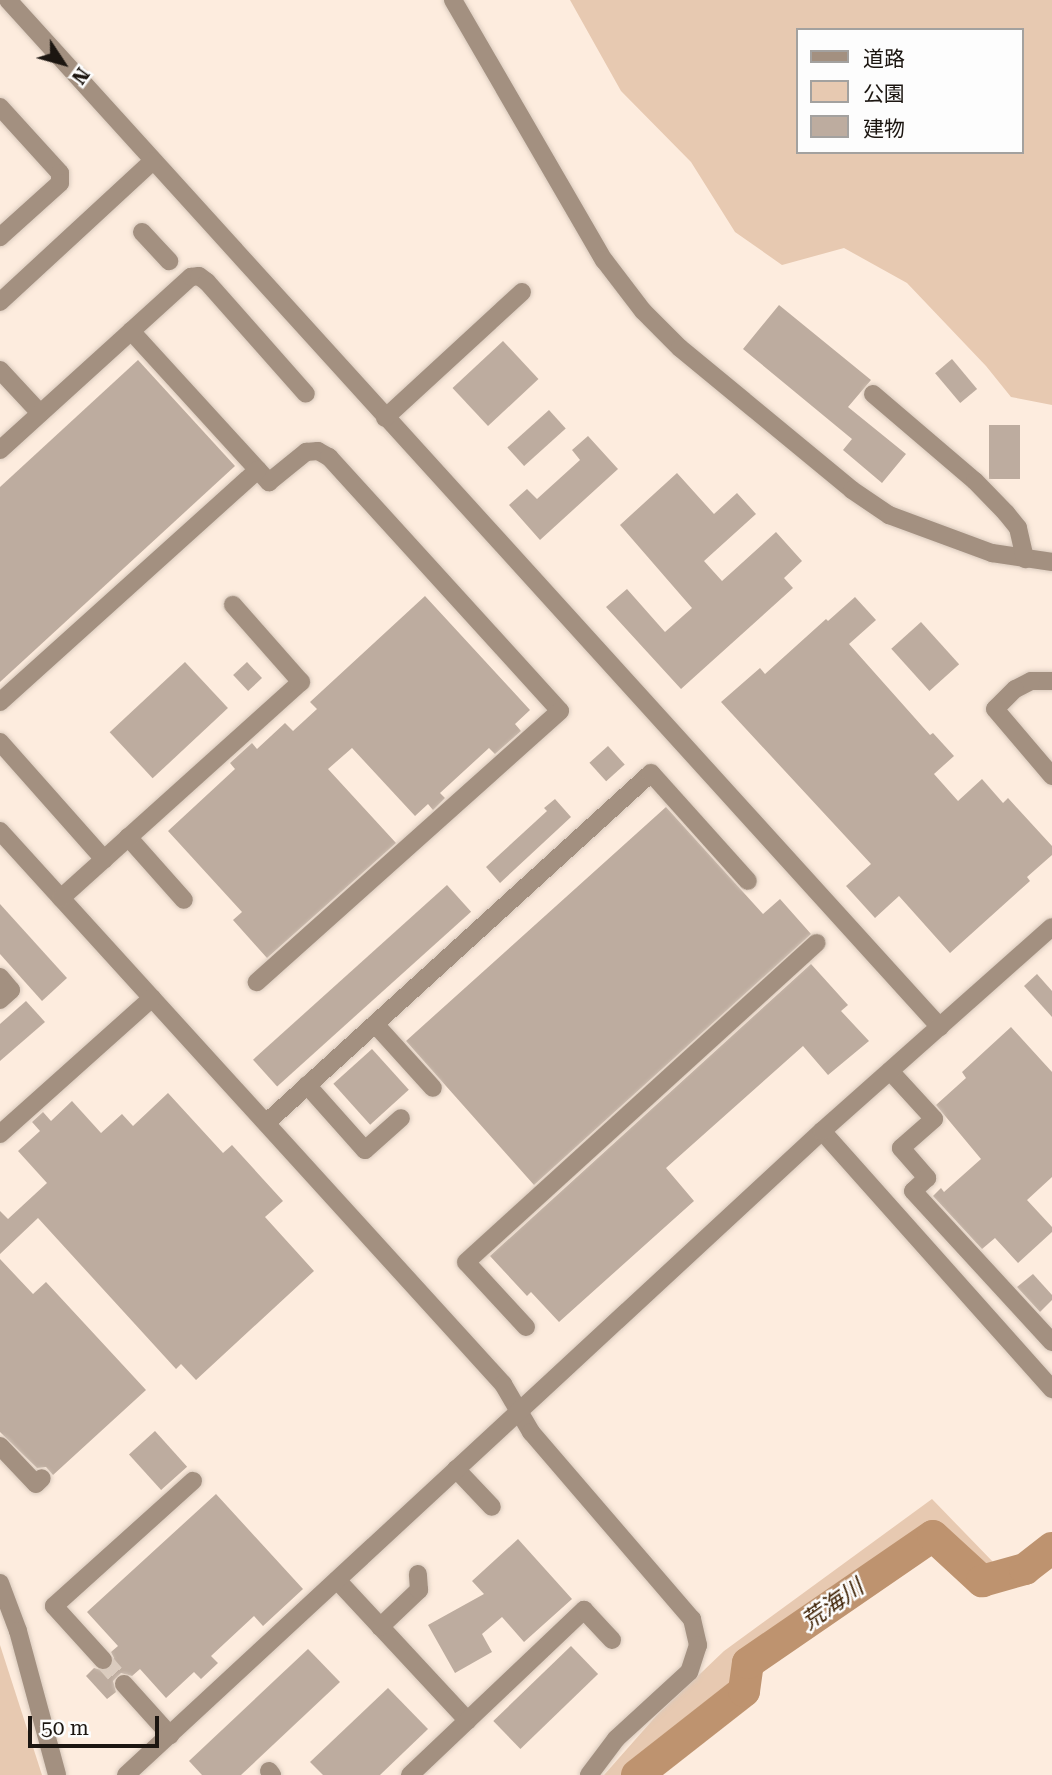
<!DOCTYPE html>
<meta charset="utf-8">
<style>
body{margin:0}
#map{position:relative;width:1052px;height:1775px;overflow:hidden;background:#fdecde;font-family:"Roboto Serif","Noto Sans JP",serif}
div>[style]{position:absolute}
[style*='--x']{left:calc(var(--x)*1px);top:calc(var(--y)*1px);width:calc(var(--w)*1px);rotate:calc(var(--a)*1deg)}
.green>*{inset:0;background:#e7c9b1}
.river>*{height:32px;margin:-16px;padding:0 16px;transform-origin:16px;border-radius:16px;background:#be936f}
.building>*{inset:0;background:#bdac9f;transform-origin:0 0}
.minor-tunnel>*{height:18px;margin-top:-9px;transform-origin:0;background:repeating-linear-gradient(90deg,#dbccbf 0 18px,transparent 0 27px)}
.roads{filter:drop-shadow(0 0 2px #d9cabd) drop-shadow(0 0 2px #d9cabd)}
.minor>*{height:18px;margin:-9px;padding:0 9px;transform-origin:9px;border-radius:9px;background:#a39080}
span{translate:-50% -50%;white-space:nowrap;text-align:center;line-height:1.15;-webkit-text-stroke:5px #fdfdfd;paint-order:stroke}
.water-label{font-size:23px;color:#3e2103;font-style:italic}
.legend{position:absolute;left:796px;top:28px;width:228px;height:126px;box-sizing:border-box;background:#fdfdfd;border:2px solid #a3a19f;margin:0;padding:9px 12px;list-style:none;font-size:21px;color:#1c1611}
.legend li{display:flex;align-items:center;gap:14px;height:35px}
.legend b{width:35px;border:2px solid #a3a19f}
.north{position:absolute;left:28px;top:28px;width:70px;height:70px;-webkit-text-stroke:5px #fdfdfd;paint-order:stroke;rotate:126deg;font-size:19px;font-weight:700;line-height:28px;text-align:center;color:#1c1611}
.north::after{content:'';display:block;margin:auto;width:24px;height:32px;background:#1c1611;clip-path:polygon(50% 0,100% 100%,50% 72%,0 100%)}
.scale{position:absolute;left:28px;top:1716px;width:131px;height:32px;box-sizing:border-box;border:4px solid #1c1611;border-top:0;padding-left:9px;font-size:21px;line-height:24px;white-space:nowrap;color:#1c1611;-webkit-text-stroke:5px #fdfdfd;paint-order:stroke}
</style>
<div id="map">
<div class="green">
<i style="clip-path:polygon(evenodd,570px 0,1052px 0,1052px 405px,1011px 397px,986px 366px,907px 283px,844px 248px,782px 265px,735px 232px,691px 162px,621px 91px,570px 0,798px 30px,1022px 30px,1022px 152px,798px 152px,798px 30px)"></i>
<i style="clip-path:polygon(932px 1499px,995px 1564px,982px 1571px,933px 1527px,743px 1661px,737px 1688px,630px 1775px,604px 1775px,657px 1715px,724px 1651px)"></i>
<i style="clip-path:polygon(0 1645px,42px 1775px,0 1775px)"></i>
</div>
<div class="river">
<i style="--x:637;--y:1775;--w:136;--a:-38.1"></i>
<i style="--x:744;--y:1691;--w:28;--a:-82"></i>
<i style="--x:748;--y:1663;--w:224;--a:-34.5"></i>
<i style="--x:933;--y:1536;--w:67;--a:42.6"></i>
<i style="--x:982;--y:1581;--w:45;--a:-15.6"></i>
<i style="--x:1025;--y:1569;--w:34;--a:-38"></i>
</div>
<div class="building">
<i style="clip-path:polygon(779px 305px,871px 380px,848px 407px,906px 454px,882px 483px,843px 450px,852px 439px,743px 349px)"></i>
<i style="left:503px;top:341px;width:52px;height:69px;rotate:47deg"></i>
<i style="left:952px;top:359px;width:39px;height:22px;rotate:50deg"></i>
<i style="clip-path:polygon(138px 360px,235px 466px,0 682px,0 487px)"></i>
<i style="left:549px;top:410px;width:25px;height:56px;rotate:48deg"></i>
<i style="left:989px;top:425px;width:31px;height:54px"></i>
<i style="clip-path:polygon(588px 436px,618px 469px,540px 540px,509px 505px,527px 489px,537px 499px,580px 460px,572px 450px)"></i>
<i style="clip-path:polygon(677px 473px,714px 514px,737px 493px,756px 514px,704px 561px,722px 581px,776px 532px,802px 561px,784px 578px,793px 588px,681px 689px,606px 607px,627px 589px,665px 632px,692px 608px,620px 525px)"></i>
<i style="clip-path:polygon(425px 596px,530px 710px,515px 724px,521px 731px,495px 754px,489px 748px,440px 793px,445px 798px,433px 810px,428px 804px,415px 816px,352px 748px,328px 769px,396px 843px,267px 958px,233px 920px,242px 912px,168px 831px,235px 769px,230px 763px,252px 743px,257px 749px,285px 723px,293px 731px,317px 709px,310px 702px)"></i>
<i style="clip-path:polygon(855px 597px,876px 620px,849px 644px,930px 735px,933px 733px,954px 756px,934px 774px,958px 801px,982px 779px,1003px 803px,1008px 798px,1052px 846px,1052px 855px,1027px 877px,1030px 881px,950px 953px,899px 896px,875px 918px,846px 886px,871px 864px,721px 702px,760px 668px,765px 674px,826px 619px,828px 621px)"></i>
<i style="left:921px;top:622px;width:57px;height:40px;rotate:48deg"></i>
<i style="left:185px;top:662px;width:63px;height:103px;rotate:47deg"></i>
<i style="left:247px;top:662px;width:22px;height:19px;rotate:47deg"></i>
<i style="left:608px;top:746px;width:25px;height:25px;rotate:48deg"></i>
<i style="clip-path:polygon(555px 799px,571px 817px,500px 883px,486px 867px,547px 811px,544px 808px)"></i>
<i style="clip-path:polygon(666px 807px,763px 914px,780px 899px,811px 934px,534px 1185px,406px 1041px)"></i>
<i style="left:447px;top:885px;width:36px;height:261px;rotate:48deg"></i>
<i style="clip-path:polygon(0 904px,67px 978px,42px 1001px,0 954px)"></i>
<i style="clip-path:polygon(811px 964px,848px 1005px,841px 1011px,869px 1041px,828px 1075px,803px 1046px,666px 1168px,694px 1201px,559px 1322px,531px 1292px,527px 1296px,490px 1256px)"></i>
<i style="clip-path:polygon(1037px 974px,1052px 991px,1052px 1017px,1024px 986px)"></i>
<i style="clip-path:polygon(26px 1001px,45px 1022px,0 1061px,0 1024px)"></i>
<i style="clip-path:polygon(1011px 1027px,1052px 1072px,1052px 1177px,1027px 1200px,1052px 1227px,1052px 1232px,1018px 1263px,995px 1238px,982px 1249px,933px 1196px,941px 1188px,944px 1192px,981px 1159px,936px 1105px,966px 1078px,962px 1072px)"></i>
<i style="left:372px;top:1049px;width:55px;height:52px;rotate:48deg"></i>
<i style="clip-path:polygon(168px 1093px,223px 1153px,232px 1145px,283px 1201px,265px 1217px,314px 1271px,196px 1380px,181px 1364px,176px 1369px,38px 1218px,0 1254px,0 1211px,8px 1219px,47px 1183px,18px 1151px,40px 1131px,32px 1122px,43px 1112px,51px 1121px,72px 1101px,101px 1133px,122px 1114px,133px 1126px)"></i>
<i style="clip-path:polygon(0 1259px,33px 1294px,46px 1282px,146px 1390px,53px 1475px,46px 1467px,37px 1468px,0 1432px)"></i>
<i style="clip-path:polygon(1033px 1274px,1052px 1295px,1052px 1300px,1040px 1312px,1017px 1287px)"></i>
<i style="left:155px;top:1431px;width:48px;height:35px;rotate:48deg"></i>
<i style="clip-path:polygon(216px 1494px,303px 1589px,263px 1626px,254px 1616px,211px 1656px,218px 1663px,201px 1679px,194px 1672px,166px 1698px,140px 1669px,132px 1676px,121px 1673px,113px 1681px,116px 1692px,107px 1699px,86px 1676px,94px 1668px,105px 1671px,111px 1668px,114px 1658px,111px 1652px,118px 1646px,87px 1612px)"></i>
<i style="clip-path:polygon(518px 1539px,572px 1599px,524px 1642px,502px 1617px,482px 1634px,492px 1652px,455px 1673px,428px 1625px,484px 1594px,472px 1581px)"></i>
<i style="left:571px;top:1646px;width:39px;height:108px;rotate:46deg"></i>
<i style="clip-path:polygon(308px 1649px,340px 1682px,241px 1775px,202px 1775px,189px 1761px)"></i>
<i style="clip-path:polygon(388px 1688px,428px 1729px,380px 1775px,323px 1775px,310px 1762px)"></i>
</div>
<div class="minor-tunnel">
<i style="--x:103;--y:1660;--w:32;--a:49"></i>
</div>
<div class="roads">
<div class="minor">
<i style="--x:8;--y:0;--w:1387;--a:47.78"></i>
<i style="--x:453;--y:0;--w:301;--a:59.9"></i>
<i style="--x:604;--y:260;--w:64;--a:52.6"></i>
<i style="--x:643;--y:311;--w:52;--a:45"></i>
<i style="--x:680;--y:348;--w:223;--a:39.5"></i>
<i style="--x:852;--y:490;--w:45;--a:34"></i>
<i style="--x:889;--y:515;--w:110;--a:20.3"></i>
<i style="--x:992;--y:553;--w:61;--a:8.5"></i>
<i style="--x:0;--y:107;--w:89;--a:47.7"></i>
<i style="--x:60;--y:173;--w:10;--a:90"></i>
<i style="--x:60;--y:183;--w:81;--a:138"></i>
<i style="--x:142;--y:232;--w:40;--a:47"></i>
<i style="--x:0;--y:302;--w:208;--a:-42.7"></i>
<i style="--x:131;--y:331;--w:205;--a:47.6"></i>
<i style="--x:269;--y:482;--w:48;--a:-39"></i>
<i style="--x:306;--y:452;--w:12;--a:-5"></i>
<i style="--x:318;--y:451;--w:13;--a:29"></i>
<i style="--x:329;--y:457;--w:343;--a:47.7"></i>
<i style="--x:560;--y:711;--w:407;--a:138.2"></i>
<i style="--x:0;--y:370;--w:59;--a:47.1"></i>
<i style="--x:873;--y:394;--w:134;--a:40.5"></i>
<i style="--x:975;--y:481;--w:45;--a:45.9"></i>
<i style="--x:1006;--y:513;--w:19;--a:51"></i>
<i style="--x:1018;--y:528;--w:32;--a:77"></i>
<i style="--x:385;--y:418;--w:186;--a:-42.6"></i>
<i style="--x:0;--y:450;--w:258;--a:-42.2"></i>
<i style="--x:191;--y:277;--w:8;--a:-7"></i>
<i style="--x:199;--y:276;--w:10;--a:37"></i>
<i style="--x:207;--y:282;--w:149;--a:48.5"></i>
<i style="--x:1052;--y:681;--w:21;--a:180"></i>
<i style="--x:1031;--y:681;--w:18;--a:153"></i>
<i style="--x:1015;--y:689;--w:28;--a:135"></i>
<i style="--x:995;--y:709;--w:88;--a:49.6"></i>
<i style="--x:0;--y:702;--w:347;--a:-42"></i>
<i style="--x:0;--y:742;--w:157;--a:48.4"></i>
<i style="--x:0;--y:831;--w:748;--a:47.71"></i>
<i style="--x:503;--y:1384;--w:56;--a:59.7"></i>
<i style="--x:531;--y:1432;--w:247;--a:49.3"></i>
<i style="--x:692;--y:1619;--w:27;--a:77"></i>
<i style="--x:698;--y:1645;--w:28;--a:108"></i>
<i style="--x:689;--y:1672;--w:99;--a:137.5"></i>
<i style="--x:616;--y:1739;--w:45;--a:126.9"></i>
<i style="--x:128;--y:837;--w:84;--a:48.4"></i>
<i style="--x:61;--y:898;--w:323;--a:-42"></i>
<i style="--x:301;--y:682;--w:103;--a:-131.4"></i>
<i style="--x:0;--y:977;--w:17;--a:50"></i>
<i style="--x:11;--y:990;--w:15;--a:138"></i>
<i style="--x:375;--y:1024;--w:86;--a:47.8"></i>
<i style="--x:890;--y:1071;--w:65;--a:47.5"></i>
<i style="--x:934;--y:1119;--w:44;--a:138.7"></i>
<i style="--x:901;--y:1148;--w:40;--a:49"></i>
<i style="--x:927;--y:1178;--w:19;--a:137"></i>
<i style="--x:913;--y:1191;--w:205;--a:47.4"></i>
<i style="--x:307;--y:1085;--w:87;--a:48.3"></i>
<i style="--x:365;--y:1150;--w:48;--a:-41.6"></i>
<i style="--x:266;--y:1123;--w:520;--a:-42.27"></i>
<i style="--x:651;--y:773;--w:145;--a:48.1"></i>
<i style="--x:822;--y:1131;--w:346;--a:48.3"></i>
<i style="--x:0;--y:1134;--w:204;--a:-41.8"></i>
<i style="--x:526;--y:1327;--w:88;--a:-132.7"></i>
<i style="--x:466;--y:1262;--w:474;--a:-42.3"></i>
<i style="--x:0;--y:1446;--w:52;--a:46.5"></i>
<i style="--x:36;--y:1484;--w:8;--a:-45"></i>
<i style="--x:456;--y:1469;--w:52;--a:46.5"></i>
<i style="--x:337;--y:1580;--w:192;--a:47.1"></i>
<i style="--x:0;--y:1583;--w:51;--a:69.4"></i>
<i style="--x:18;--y:1631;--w:149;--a:74.8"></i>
<i style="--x:380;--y:1627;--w:54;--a:-43.5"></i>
<i style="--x:419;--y:1590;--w:16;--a:-94"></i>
<i style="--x:103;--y:1660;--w:73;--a:-132.2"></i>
<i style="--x:54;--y:1606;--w:187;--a:-42"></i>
<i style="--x:124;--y:1684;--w:69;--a:48"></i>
<i style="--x:269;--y:1771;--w:5;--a:53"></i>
<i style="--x:126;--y:1775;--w:948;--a:-42.78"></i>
<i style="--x:822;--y:1131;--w:307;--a:-41.6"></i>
<i style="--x:410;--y:1775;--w:240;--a:-43.5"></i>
<i style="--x:584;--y:1610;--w:41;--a:47"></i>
</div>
</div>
<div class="water-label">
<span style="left:833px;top:1605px;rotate:-35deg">荒海川</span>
</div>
<ul class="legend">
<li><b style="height:9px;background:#a39080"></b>道路</li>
<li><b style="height:19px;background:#e7c9b1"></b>公園</li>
<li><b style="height:19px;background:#bdac9f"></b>建物</li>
</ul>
<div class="north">N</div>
<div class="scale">50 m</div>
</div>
